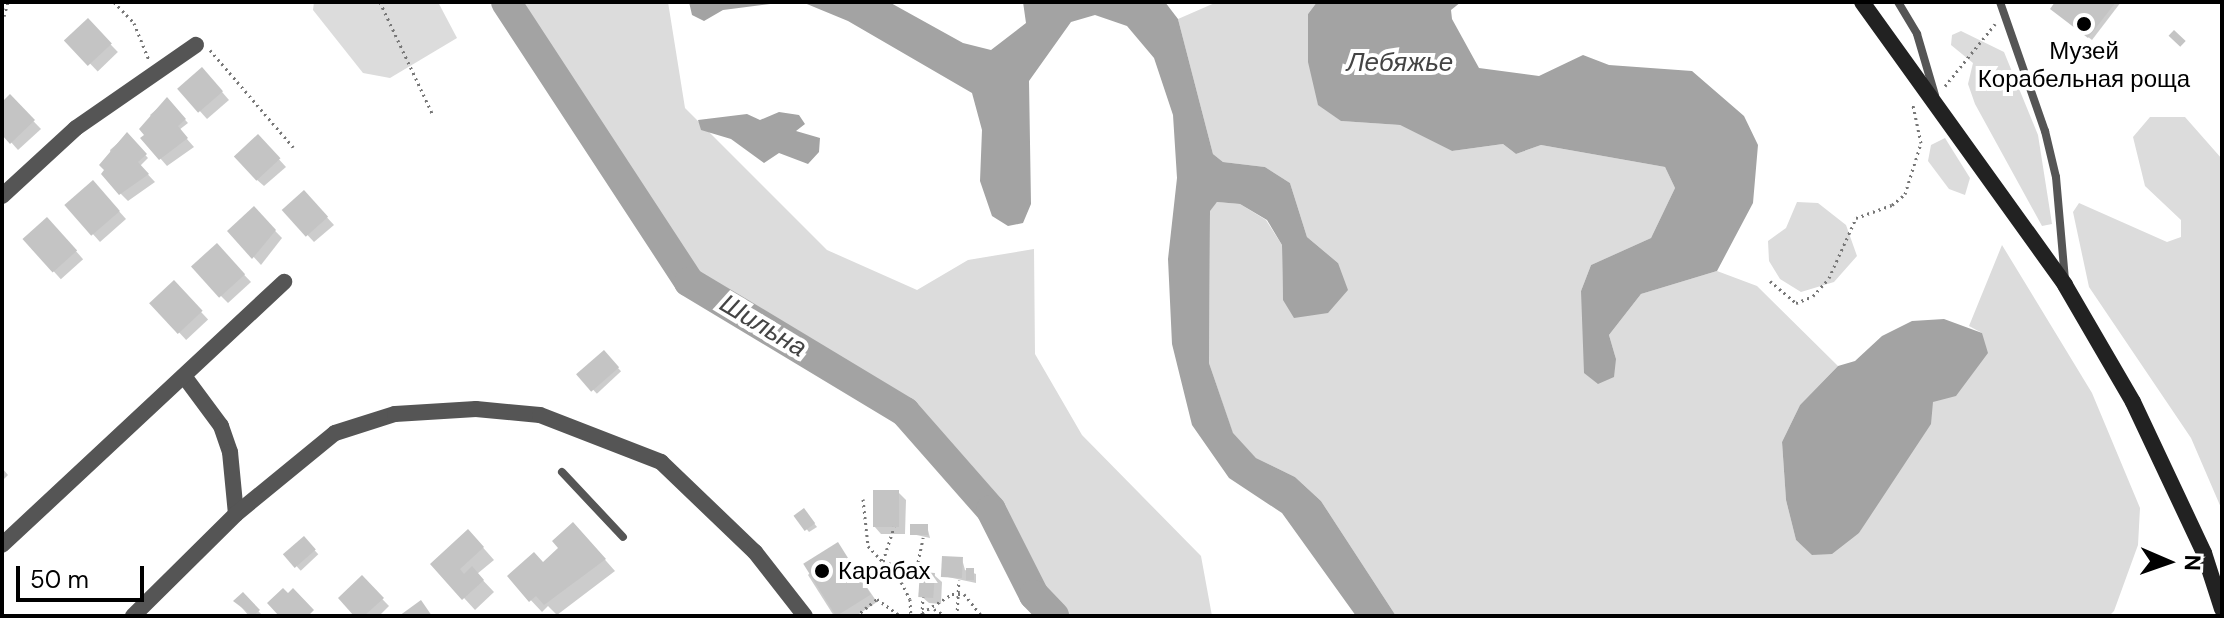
<!DOCTYPE html>
<meta charset="utf-8">
<style>
body{margin:0}
#map{position:relative;width:2224px;height:618px;overflow:hidden;background:#fff;font-family:"DM Sans",sans-serif}
div>[style]{position:absolute}
[style*='--x']{left:calc(var(--x)*1px);top:calc(var(--y)*1px);width:calc(var(--w)*1px);rotate:calc(var(--a)*1deg)}
.green>*{inset:0;background:#dcdcdc}
.water>*{inset:0;background:#a3a3a3}
.shadow>*{inset:0;background:#0003;transform-origin:0 0}
.river>*{height:30px;margin:-15px;padding:0 15px;transform-origin:15px;border-radius:15px;background:#a3a3a3}
.building>*{inset:0;background:#c4c4c4;transform-origin:0 0}
.path>*{height:3px;margin-top:-1.5px;transform-origin:0;background:repeating-linear-gradient(90deg,#777 0 2px,transparent 0 6px)}
.lane>*{height:8px;margin:-4px;padding:0 4px;transform-origin:4px;border-radius:4px;background:#555}
.street>*{height:16px;margin:-8px;padding:0 8px;transform-origin:8px;border-radius:8px;background:#555}
.secondary>*{height:16px;margin:-8px;padding:0 8px;transform-origin:8px;border-radius:8px;background:#222}
.dots>*{width:22px;height:22px;translate:-50% -50%;box-sizing:border-box;border:4px solid #fff;border-radius:50%}
span{translate:-50% -50%;white-space:nowrap;text-align:center;line-height:1.15;-webkit-text-stroke:8px #fff;paint-order:stroke}
.poi-label{font-size:24px;color:#000}
.left{translate:0 -50%;text-align:left}
.water-label{font-size:26px;color:#444;font-style:italic}
.frame{position:absolute;inset:0;border:4px solid #000;pointer-events:none}
.north{position:absolute;left:2128px;top:522px;width:80px;height:80px;-webkit-text-stroke:6px #fff;paint-order:stroke;rotate:92deg;font-size:22px;font-weight:700;line-height:32px;text-align:center;color:#000}
.north::after{content:'';display:block;margin:auto;width:28px;height:36px;background:#000;clip-path:polygon(50% 0,100% 100%,50% 72%,0 100%)}
.scale{position:absolute;left:16px;top:566px;width:128px;height:36px;box-sizing:border-box;border:4px solid #000;border-top:0;padding-left:10px;font-size:24px;line-height:28px;white-space:nowrap;color:#000;-webkit-text-stroke:6px #fff;paint-order:stroke}
</style>
<div id="map">
<div class="green">
<i style="clip-path:polygon(314px 2px,438px 2px,457px 38px,390px 78px,363px 73px,313px 10px)"></i>
<i style="clip-path:polygon(506px 2px,668px 2px,685px 108px,827px 250px,917px 290px,968px 260px,1034px 249px,1035px 354px,1082px 435px,1201px 556px,1212px 616px,1054px 616px,1034px 595px,991px 510px,906px 412px,689px 282px)"></i>
<i style="clip-path:polygon(1217px 2px,1317px 2px,1308px 14px,1341px 121px,1400px 125px,1452px 151px,1503px 144px,1516px 154px,1541px 145px,1665px 167px,1675px 188px,1651px 238px,1591px 265px,1581px 291px,1616px 359px,1609px 335px,1641px 294px,1717px 271px,1757px 286px,1838px 366px,1800px 405px,1782px 442px,1786px 500px,1796px 540px,1813px 555px,1859px 533px,1933px 402px,1982px 333px,1969px 326px,2002px 245px,2092px 393px,2140px 508px,2138px 545px,2114px 611px,2109px 616px,1396px 616px,1321px 501px,1295px 477px,1256px 458px,1233px 434px,1209px 363px,1210px 210px,1217px 202px,1240px 204px,1266px 220px,1282px 245px,1283px 300px,1338px 263px,1307px 237px,1290px 183px,1265px 167px,1223px 162px,1213px 154px,1178px 19px)"></i>
<i style="clip-path:polygon(1961px 31px,2004px 52px,2038px 135px,2052px 224px,2042px 226px,1975px 104px,1968px 84px,1973px 63px,1951px 45px,1952px 35px)"></i>
<i style="clip-path:polygon(2150px 117px,2185px 117px,2222px 159px,2222px 510px,2191px 438px,2089px 287px,2073px 212px,2079px 203px,2167px 242px,2181px 237px,2181px 220px,2145px 186px,2133px 137px)"></i>
<i style="clip-path:polygon(1945px 138px,1970px 178px,1965px 195px,1949px 189px,1928px 161px,1931px 145px)"></i>
<i style="clip-path:polygon(1797px 202px,1818px 203px,1846px 225px,1857px 256px,1834px 282px,1801px 292px,1780px 279px,1769px 261px,1768px 241px,1786px 228px)"></i>
</div>
<div class="water">
<i style="clip-path:polygon(689px 2px,786px 2px,723px 10px,704px 21px,692px 15px)"></i>
<i style="clip-path:polygon(802px 2px,889px 2px,963px 43px,991px 50px,1026px 23px,1023px 2px,1165px 2px,1178px 19px,1213px 154px,1223px 162px,1265px 167px,1290px 183px,1307px 237px,1338px 263px,1348px 290px,1328px 313px,1294px 318px,1283px 300px,1282px 245px,1267px 220px,1240px 204px,1217px 202px,1210px 211px,1209px 363px,1233px 433px,1256px 458px,1295px 477px,1321px 501px,1396px 616px,1356px 616px,1282px 513px,1229px 478px,1192px 425px,1172px 344px,1168px 259px,1177px 178px,1173px 115px,1154px 58px,1127px 26px,1095px 15px,1071px 22px,1029px 81px,1031px 204px,1023px 223px,1008px 226px,992px 216px,980px 181px,982px 130px,972px 93px,848px 21px)"></i>
<i style="clip-path:polygon(1317px 2px,1461px 2px,1451px 10px,1452px 19px,1479px 68px,1539px 76px,1583px 55px,1609px 65px,1692px 71px,1744px 116px,1758px 145px,1753px 203px,1717px 271px,1641px 294px,1609px 335px,1616px 359px,1614px 377px,1598px 384px,1584px 373px,1581px 291px,1591px 265px,1651px 238px,1675px 188px,1665px 167px,1541px 145px,1516px 154px,1503px 144px,1452px 151px,1400px 125px,1341px 121px,1318px 105px,1308px 62px,1308px 14px)"></i>
<i style="clip-path:polygon(779px 112px,799px 115px,805px 124px,796px 131px,820px 138px,819px 152px,808px 164px,779px 153px,764px 163px,731px 139px,701px 130px,698px 120px,747px 114px,760px 120px)"></i>
<i style="clip-path:polygon(1944px 319px,1982px 333px,1988px 353px,1956px 396px,1933px 402px,1931px 424px,1859px 533px,1832px 554px,1812px 555px,1796px 540px,1786px 500px,1782px 442px,1800px 405px,1838px 366px,1855px 361px,1882px 336px,1912px 321px)"></i>
</div>
<div class="shadow">
<i style="clip-path:polygon(2058px 2px,2121px 2px,2092px 40px,2055px 12px)"></i>
<i style="left:88px;top:21px;width:43px;height:28px;rotate:46deg"></i>
<i style="clip-path:polygon(209px 77px,229px 100px,207px 119px,180px 89px)"></i>
<i style="clip-path:polygon(10px 97px,41px 129px,18px 150px,2px 132px,2px 104px)"></i>
<i style="clip-path:polygon(167px 100px,188px 123px,179px 130px,194px 147px,167px 166px,160px 158px,156px 122px,150px 115px)"></i>
<i style="clip-path:polygon(127px 135px,148px 158px,140px 166px,155px 182px,128px 201px,121px 194px,110px 150px)"></i>
<i style="clip-path:polygon(265px 144px,286px 167px,264px 186px,256px 179px)"></i>
<i style="clip-path:polygon(100px 190px,126px 219px,100px 242px,67px 205px)"></i>
<i style="clip-path:polygon(311px 200px,334px 225px,314px 242px,284px 210px)"></i>
<i style="clip-path:polygon(254px 209px,282px 238px,261px 265px,230px 231px)"></i>
<i style="left:47px;top:219px;width:54px;height:30px;rotate:48deg"></i>
<i style="clip-path:polygon(217px 246px,251px 282px,228px 303px,221px 296px)"></i>
<i style="left:174px;top:283px;width:50px;height:30px;rotate:47deg"></i>
<i style="left:604px;top:353px;width:25px;height:33px;rotate:47deg"></i>
<i style="clip-path:polygon(2px 468px,8px 475px,2px 481px)"></i>
<i style="clip-path:polygon(898px 492px,906px 500px,905px 534px,881px 534px,874px 526px)"></i>
<i style="clip-path:polygon(807px 514px,817px 527px,809px 532px,797px 517px)"></i>
<i style="clip-path:polygon(927px 526px,930px 538px,912px 534px)"></i>
<i style="clip-path:polygon(584px 536px,615px 571px,557px 615px,548px 606px,542px 612px,509px 577px,543px 564px)"></i>
<i style="left:304px;top:539px;width:21px;height:24px;rotate:47deg"></i>
<i style="clip-path:polygon(479px 543px,494px 560px,477px 574px,494px 592px,475px 610px,433px 564px)"></i>
<i style="clip-path:polygon(837px 544px,877px 602px,856px 616px,834px 616px,808px 575px)"></i>
<i style="clip-path:polygon(962px 559px,965px 570px,976px 574px,976px 583px,943px 576px)"></i>
<i style="clip-path:polygon(934px 575px,942px 582px,941px 604px,929px 603px,921px 596px)"></i>
<i style="clip-path:polygon(362px 578px,389px 606px,379px 616px,357px 616px)"></i>
<i style="clip-path:polygon(243px 594px,261px 614px,259px 616px,249px 616px,236px 601px)"></i>
</div>
<div class="river">
<i style="--x:506;--y:2;--w:334;--a:56.8"></i>
<i style="--x:689;--y:282;--w:252;--a:31"></i>
<i style="--x:905;--y:412;--w:130;--a:48.7"></i>
<i style="--x:991;--y:510;--w:95;--a:63.2"></i>
<i style="--x:1034;--y:595;--w:29;--a:46"></i>
</div>
<div class="building">
<i style="clip-path:polygon(2055px 2px,2116px 2px,2088px 38px,2050px 9px)"></i>
<i style="left:88px;top:18px;width:35px;height:33px;rotate:47deg"></i>
<i style="left:2174px;top:30px;width:16px;height:8px;rotate:43deg"></i>
<i style="left:202px;top:67px;width:32px;height:33px;rotate:49deg"></i>
<i style="clip-path:polygon(10px 94px,35px 120px,10px 144px,2px 135px,2px 102px)"></i>
<i style="clip-path:polygon(167px 97px,186px 119px,178px 126px,188px 138px,159px 160px,140px 138px,144px 135px,139px 129px)"></i>
<i style="clip-path:polygon(127px 132px,147px 154px,138px 162px,149px 174px,119px 195px,101px 174px,104px 170px,99px 165px)"></i>
<i style="left:258px;top:134px;width:33px;height:33px;rotate:47deg"></i>
<i style="left:93px;top:180px;width:41px;height:38px;rotate:49deg"></i>
<i style="left:304px;top:190px;width:36px;height:30px;rotate:48deg"></i>
<i style="clip-path:polygon(254px 206px,276px 230px,252px 259px,227px 231px)"></i>
<i style="left:47px;top:217px;width:45px;height:33px;rotate:48deg"></i>
<i style="left:217px;top:243px;width:42px;height:35px;rotate:48deg"></i>
<i style="left:174px;top:280px;width:42px;height:34px;rotate:47deg"></i>
<i style="left:604px;top:350px;width:23px;height:37px;rotate:49deg"></i>
<i style="left:873px;top:490px;width:26px;height:37px"></i>
<i style="left:804px;top:508px;width:19px;height:13px;rotate:54deg"></i>
<i style="clip-path:polygon(573px 522px,606px 559px,544px 605px,536px 596px,529px 602px,507px 576px,534px 552px,543px 562px,558px 548px,552px 541px)"></i>
<i style="left:910px;top:524px;width:18px;height:11px"></i>
<i style="clip-path:polygon(468px 529px,484px 547px,460px 569px,464px 574px,472px 566px,484px 580px,462px 600px,430px 564px)"></i>
<i style="left:304px;top:536px;width:18px;height:28px;rotate:49deg"></i>
<i style="left:838px;top:542px;width:62px;height:41px;rotate:58deg"></i>
<i style="left:942px;top:556px;width:21px;height:21px;rotate:3deg"></i>
<i style="left:966px;top:568px;width:8px;height:12px"></i>
<i style="left:920px;top:572px;width:15px;height:25px;rotate:4deg"></i>
<i style="clip-path:polygon(362px 575px,384px 598px,364px 616px,354px 616px,338px 598px)"></i>
<i style="clip-path:polygon(283px 588px,288px 593px,293px 588px,314px 610px,308px 616px,279px 616px,267px 603px)"></i>
<i style="clip-path:polygon(243px 592px,260px 610px,253px 616px,233px 601px)"></i>
<i style="clip-path:polygon(421px 600px,432px 616px,399px 616px)"></i>
</div>
<div class="path">
<i style="--x:114;--y:2;--w:29;--a:46"></i>
<i style="--x:134;--y:23;--w:40;--a:68"></i>
<i style="--x:380;--y:2;--w:123;--a:64.9"></i>
<i style="--x:4;--y:16;--w:15;--a:-74"></i>
<i style="--x:210;--y:50;--w:128;--a:49.4"></i>
<i style="--x:1945;--y:86;--w:80;--a:-51.1"></i>
<i style="--x:1770;--y:281;--w:34;--a:40"></i>
<i style="--x:1796;--y:303;--w:18;--a:-22"></i>
<i style="--x:1813;--y:296;--w:24;--a:-48"></i>
<i style="--x:1829;--y:278;--w:66;--a:-65.8"></i>
<i style="--x:1856;--y:218;--w:38;--a:-20"></i>
<i style="--x:1892;--y:205;--w:17;--a:-40"></i>
<i style="--x:1905;--y:194;--w:53;--a:-72.6"></i>
<i style="--x:1921;--y:143;--w:40;--a:-102"></i>
<i style="--x:863;--y:499;--w:47;--a:83.9"></i>
<i style="--x:868;--y:546;--w:22;--a:47"></i>
<i style="--x:883;--y:562;--w:28;--a:13"></i>
<i style="--x:910;--y:568;--w:10;--a:-37"></i>
<i style="--x:918;--y:562;--w:25;--a:-78"></i>
<i style="--x:883;--y:561;--w:36;--a:-72"></i>
<i style="--x:893;--y:566;--w:37;--a:63"></i>
<i style="--x:910;--y:599;--w:17;--a:87"></i>
<i style="--x:934;--y:609;--w:14;--a:30"></i>
<i style="--x:922;--y:615;--w:18;--a:-87"></i>
<i style="--x:856;--y:616;--w:27;--a:-39"></i>
<i style="--x:877;--y:599;--w:29;--a:36"></i>
<i style="--x:917;--y:616;--w:41;--a:-32.2"></i>
<i style="--x:952;--y:594;--w:12;--a:0"></i>
<i style="--x:964;--y:594;--w:28;--a:51"></i>
<i style="--x:957;--y:616;--w:36;--a:-87"></i>
</div>
<div class="lane">
<i style="--x:1898;--y:2;--w:37;--a:59"></i>
<i style="--x:1917;--y:34;--w:64;--a:73.6"></i>
<i style="--x:2000;--y:2;--w:137;--a:70.8"></i>
<i style="--x:2045;--y:131;--w:47;--a:76.6"></i>
<i style="--x:2056;--y:177;--w:103;--a:85"></i>
<i style="--x:562;--y:472;--w:89;--a:46.8"></i>
</div>
<div class="street">
<i style="--x:2;--y:196;--w:100;--a:-42.6"></i>
<i style="--x:76;--y:128;--w:146;--a:-34.7"></i>
<i style="--x:184;--y:376;--w:62;--a:53.5"></i>
<i style="--x:221;--y:426;--w:28;--a:71"></i>
<i style="--x:230;--y:452;--w:62;--a:84.5"></i>
<i style="--x:2;--y:545;--w:386;--a:-43"></i>
<i style="--x:133;--y:616;--w:145;--a:-44.7"></i>
<i style="--x:236;--y:514;--w:128;--a:-39.3"></i>
<i style="--x:335;--y:433;--w:63;--a:-17.6"></i>
<i style="--x:395;--y:414;--w:81;--a:-3.5"></i>
<i style="--x:476;--y:409;--w:64;--a:5.4"></i>
<i style="--x:540;--y:415;--w:130;--a:21.2"></i>
<i style="--x:661;--y:462;--w:130;--a:43.8"></i>
<i style="--x:755;--y:552;--w:81;--a:52"></i>
</div>
<div class="secondary">
<i style="--x:1862;--y:2;--w:348;--a:54.3"></i>
<i style="--x:2065;--y:285;--w:135;--a:59.8"></i>
<i style="--x:2133;--y:402;--w:167;--a:64.8"></i>
<i style="--x:2204;--y:553;--w:59;--a:72.2"></i>
</div>
<div class="dots">
<i style="left:2084px;top:24px;background:#000"></i>
<i style="left:822px;top:571px;background:#000"></i>
</div>
<div class="poi-label">
<span style="left:2084px;top:65px">Музей<br>Корабельная роща</span>
<span class="left" style="left:838px;top:571px">Карабах</span>
</div>
<div class="water-label">
<span style="left:1400px;top:63px">Лебяжье</span>
<span style="left:763px;top:326px;rotate:31deg">Шильна</span>
</div>
<div class="frame"></div>
<div class="north">N</div>
<div class="scale">50 m</div>
</div>
